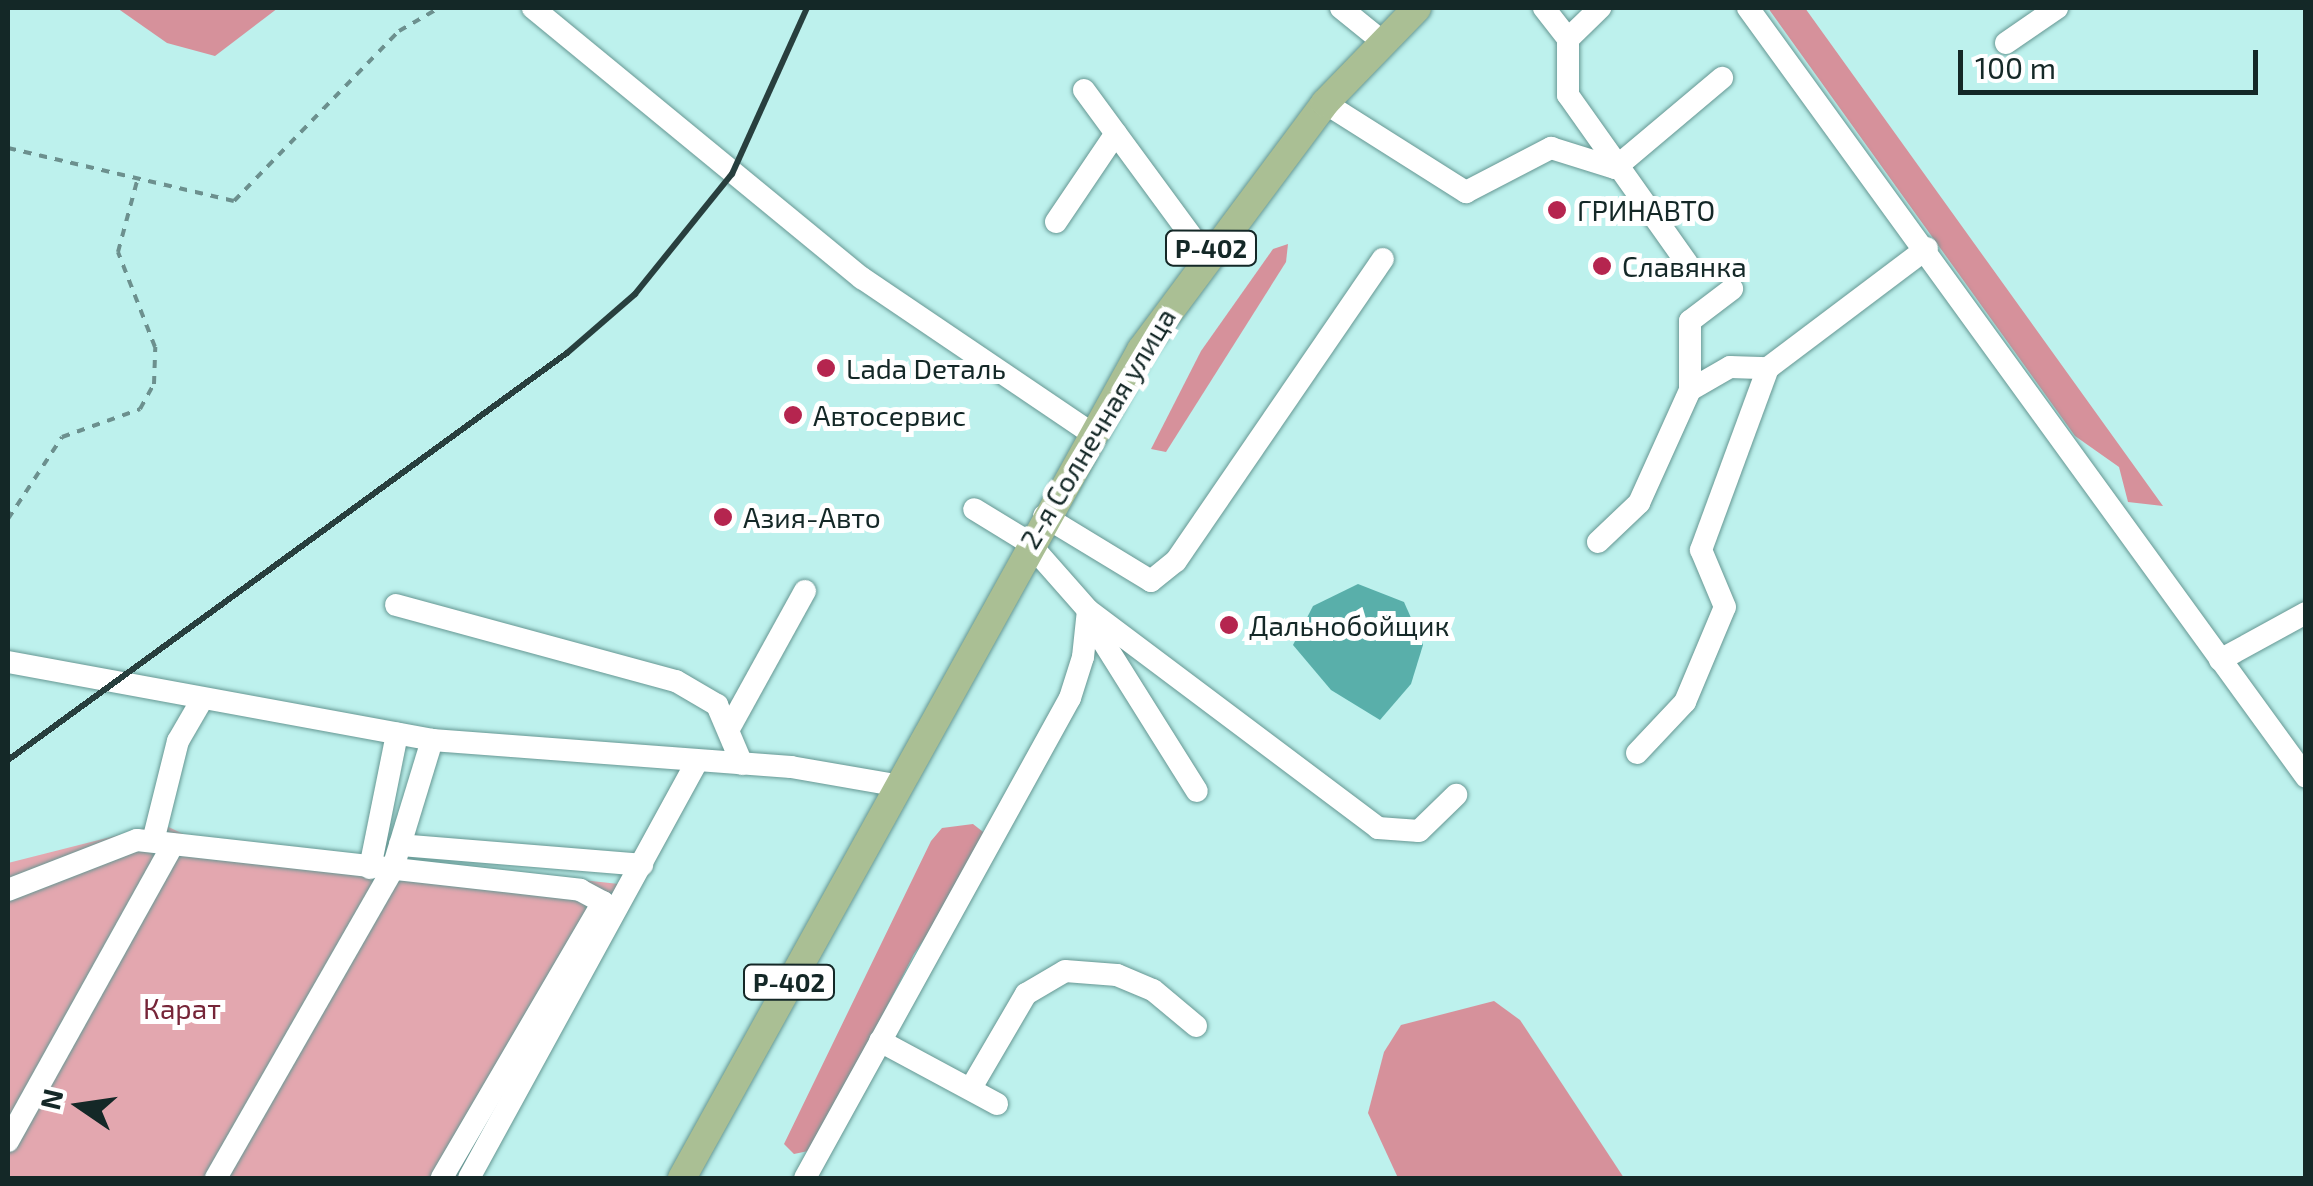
<!DOCTYPE html>
<meta charset="utf-8">
<style>
body{margin:0}
#map{position:relative;width:2313px;height:1186px;overflow:hidden;background:#bdf1ed;font-family:"Exo 2",sans-serif}
div>[style]{position:absolute}
[style*='--x']{left:calc(var(--x)*1px);top:calc(var(--y)*1px);width:calc(var(--w)*1px);rotate:calc(var(--a)*1deg)}
.green>*{inset:0;background:#e3a7af}
.forest>*{inset:0;background:#d6919b}
.water>*{inset:0;background:#59afaa}
.path>*{height:4px;margin-top:-2px;transform-origin:0;background:repeating-linear-gradient(90deg,#6c908e 0 8px,transparent 0 16px)}
.roads{filter:drop-shadow(0 0 2px #669793) drop-shadow(0 0 2px #669793)}
.minor>*{height:22px;margin:-11px;padding:0 11px;transform-origin:11px;border-radius:11px;background:#fff}
.major>*{height:28px;margin:-14px;padding:0 14px;transform-origin:14px;border-radius:14px;background:#aabf94}
.rail>*{height:6px;margin:-3px;padding:0 3px;transform-origin:3px;border-radius:3px;background:#283f3e}
.dots>*{width:28px;height:28px;translate:-50% -50%;box-sizing:border-box;border:5px solid #fff;border-radius:50%}
span{translate:-50% -50%;white-space:nowrap;text-align:center;line-height:1.15;-webkit-text-stroke:10px #fff;paint-order:stroke}
.shield-label span{padding:2px 8px;background:#fff;border:2px solid;border-radius:8px;-webkit-text-stroke-width:0}
.shield-label{font-size:25px;color:#142827;font-weight:700}
.poi-label{font-size:28px;color:#142827}
.left{translate:0 -50%;text-align:left}
.street-label{font-size:28px;color:#142827}
.park-label{font-size:28px;color:#762538}
.frame{position:absolute;inset:0;border:10px solid #142827;pointer-events:none}
.north{position:absolute;left:30px;top:1056px;width:100px;height:100px;-webkit-text-stroke:8px #fff;paint-order:stroke;rotate:283deg;font-size:28px;font-weight:700;line-height:40px;text-align:center;color:#142827}
.north::after{content:'';display:block;margin:auto;width:35px;height:45px;background:#142827;clip-path:polygon(50% 0,100% 100%,50% 72%,0 100%)}
.scale{position:absolute;left:1958px;top:50px;width:300px;height:45px;box-sizing:border-box;border:5px solid #142827;border-top:0;padding-left:12px;font-size:30px;line-height:35px;white-space:nowrap;color:#142827;-webkit-text-stroke:8px #fff;paint-order:stroke}
</style>
<div id="map">
<div class="green">
<i style="clip-path:polygon(162px 824px,192px 838px,619px 884px,458px 1178px,8px 1178px,8px 863px)"></i>
</div>
<div class="forest">
<i style="clip-path:polygon(117px 8px,278px 8px,215px 56px,167px 43px)"></i>
<i style="clip-path:polygon(1768px 8px,1805px 8px,2163px 506px,2128px 502px,2119px 467px,2075px 436px)"></i>
<i style="clip-path:polygon(1288px 244px,1286px 262px,1166px 452px,1151px 449px,1201px 351px,1273px 249px)"></i>
<i style="clip-path:polygon(973px 824px,987px 835px,967px 877px,914px 954px,813px 1150px,794px 1154px,784px 1144px,931px 841px,942px 828px)"></i>
<i style="clip-path:polygon(1494px 1001px,1520px 1020px,1624px 1178px,1398px 1178px,1368px 1113px,1384px 1052px,1401px 1025px)"></i>
</div>
<div class="water">
<i style="clip-path:polygon(1358px 584px,1404px 602px,1423px 645px,1411px 684px,1380px 720px,1331px 690px,1293px 645px,1313px 606px)"></i>
</div>
<div class="path">
<i style="--x:8;--y:148;--w:232;--a:13.2"></i>
<i style="--x:234;--y:201;--w:237;--a:-45.9"></i>
<i style="--x:399;--y:31;--w:46;--a:-29.9"></i>
<i style="--x:8;--y:519;--w:98;--a:-56.6"></i>
<i style="--x:62;--y:437;--w:83;--a:-19.7"></i>
<i style="--x:140;--y:409;--w:29;--a:-61"></i>
<i style="--x:154;--y:384;--w:37;--a:-88"></i>
<i style="--x:155;--y:347;--w:102;--a:-111.3"></i>
<i style="--x:118;--y:252;--w:73;--a:-75"></i>
</div>
<div class="roads">
<div class="minor">
<i style="--x:533;--y:8;--w:426;--a:39.4"></i>
<i style="--x:862;--y:278;--w:277;--a:34.1"></i>
<i style="--x:1341;--y:8;--w:54;--a:39"></i>
<i style="--x:1544;--y:8;--w:39;--a:52"></i>
<i style="--x:1568;--y:39;--w:56;--a:90"></i>
<i style="--x:1568;--y:95;--w:206;--a:54.7"></i>
<i style="--x:1748;--y:8;--w:950;--a:54.03"></i>
<i style="--x:1568;--y:39;--w:45;--a:-44.1"></i>
<i style="--x:2006;--y:43;--w:62;--a:-34.5"></i>
<i style="--x:1084;--y:90;--w:205;--a:53.7"></i>
<i style="--x:1325;--y:103;--w:167;--a:32.3"></i>
<i style="--x:1466;--y:192;--w:96;--a:-27.4"></i>
<i style="--x:1551;--y:148;--w:67;--a:17.4"></i>
<i style="--x:1615;--y:168;--w:140;--a:-40.1"></i>
<i style="--x:1056;--y:222;--w:107;--a:-56"></i>
<i style="--x:1690;--y:390;--w:69;--a:-90"></i>
<i style="--x:1690;--y:321;--w:53;--a:-37.3"></i>
<i style="--x:1044;--y:516;--w:125;--a:31.3"></i>
<i style="--x:1151;--y:581;--w:32;--a:-39"></i>
<i style="--x:1176;--y:561;--w:366;--a:-55.6"></i>
<i style="--x:1598;--y:542;--w:57;--a:-43.6"></i>
<i style="--x:1639;--y:503;--w:124;--a:-65.7"></i>
<i style="--x:1690;--y:390;--w:46;--a:-29.9"></i>
<i style="--x:1730;--y:367;--w:38;--a:2"></i>
<i style="--x:396;--y:605;--w:290;--a:15.2"></i>
<i style="--x:676;--y:681;--w:48;--a:30.3"></i>
<i style="--x:717;--y:705;--w:64;--a:67"></i>
<i style="--x:1088;--y:610;--w:363;--a:36.9"></i>
<i style="--x:1378;--y:828;--w:41;--a:4.2"></i>
<i style="--x:1419;--y:831;--w:52;--a:-44.2"></i>
<i style="--x:1099;--y:635;--w:184;--a:57.9"></i>
<i style="--x:2220;--y:660;--w:98;--a:-28.7"></i>
<i style="--x:8;--y:662;--w:431;--a:10.4"></i>
<i style="--x:432;--y:740;--w:360;--a:4.3"></i>
<i style="--x:791;--y:767;--w:106;--a:9.8"></i>
<i style="--x:731;--y:725;--w:153;--a:-61.1"></i>
<i style="--x:1637;--y:753;--w:70;--a:-46.7"></i>
<i style="--x:1685;--y:702;--w:103;--a:-67.2"></i>
<i style="--x:1725;--y:607;--w:62;--a:-112.8"></i>
<i style="--x:1701;--y:550;--w:194;--a:-69.8"></i>
<i style="--x:1768;--y:368;--w:199;--a:-37"></i>
<i style="--x:153;--y:841;--w:103;--a:-76"></i>
<i style="--x:178;--y:741;--w:44;--a:-59.9"></i>
<i style="--x:400;--y:845;--w:243;--a:4.7"></i>
<i style="--x:370;--y:868;--w:137;--a:-78.6"></i>
<i style="--x:8;--y:890;--w:138;--a:-21.2"></i>
<i style="--x:137;--y:840;--w:446;--a:6.4"></i>
<i style="--x:580;--y:890;--w:26;--a:28"></i>
<i style="--x:603;--y:902;--w:320;--a:120.3"></i>
<i style="--x:880;--y:1041;--w:133;--a:28.3"></i>
<i style="--x:971;--y:1088;--w:109;--a:-59.7"></i>
<i style="--x:1026;--y:994;--w:45;--a:-30.5"></i>
<i style="--x:1065;--y:971;--w:52;--a:4.4"></i>
<i style="--x:1117;--y:975;--w:39;--a:23"></i>
<i style="--x:1153;--y:990;--w:56;--a:39.9"></i>
<i style="--x:8;--y:1141;--w:339;--a:-60.9"></i>
<i style="--x:216;--y:1178;--w:354;--a:-60.2"></i>
<i style="--x:392;--y:871;--w:137;--a:-73"></i>
<i style="--x:469;--y:1178;--w:475;--a:-61.3"></i>
<i style="--x:805;--y:1178;--w:548;--a:-61.1"></i>
<i style="--x:1070;--y:698;--w:43;--a:-72.4"></i>
<i style="--x:1083;--y:657;--w:47;--a:-83.9"></i>
<i style="--x:1088;--y:610;--w:91;--a:-131.4"></i>
<i style="--x:1028;--y:542;--w:63;--a:-148.6"></i>
</div>
<div class="major">
<i style="--x:682;--y:1178;--w:947;--a:-61"></i>
<i style="--x:1141;--y:350;--w:308;--a:-53.3"></i>
<i style="--x:1325;--y:103;--w:132;--a:-45.9"></i>
</div>
</div>
<div class="rail">
<i style="--x:8;--y:760;--w:691;--a:-36.06"></i>
<i style="--x:567;--y:353;--w:90;--a:-40.9"></i>
<i style="--x:635;--y:294;--w:154;--a:-51.1"></i>
<i style="--x:732;--y:174;--w:182;--a:-65.7"></i>
</div>
<div class="dots">
<i style="left:1557px;top:210px;background:#b5254f"></i>
<i style="left:1602px;top:266px;background:#b5254f"></i>
<i style="left:826px;top:368px;background:#b5254f"></i>
<i style="left:793px;top:415px;background:#b5254f"></i>
<i style="left:723px;top:517px;background:#b5254f"></i>
<i style="left:1229px;top:625px;background:#b5254f"></i>
</div>
<div class="shield-label">
<span style="left:1211px;top:248px">Р-402</span>
<span style="left:789px;top:982px">Р-402</span>
</div>
<div class="poi-label">
<span class="left" style="left:1577px;top:210px">ГРИНАВТО</span>
<span class="left" style="left:1622px;top:266px">Славянка</span>
<span class="left" style="left:846px;top:368px">Lada Dеталь</span>
<span class="left" style="left:813px;top:415px">Автосервис</span>
<span class="left" style="left:743px;top:517px">Азия-Авто</span>
<span class="left" style="left:1249px;top:625px">Дальнобойщик</span>
</div>
<div class="street-label">
<span style="left:1097px;top:428px;rotate:-59deg">2-я Солнечная улица</span>
</div>
<div class="park-label">
<span style="left:182px;top:1008px">Карат</span>
</div>
<div class="frame"></div>
<div class="north">N</div>
<div class="scale">100 m</div>
</div>
